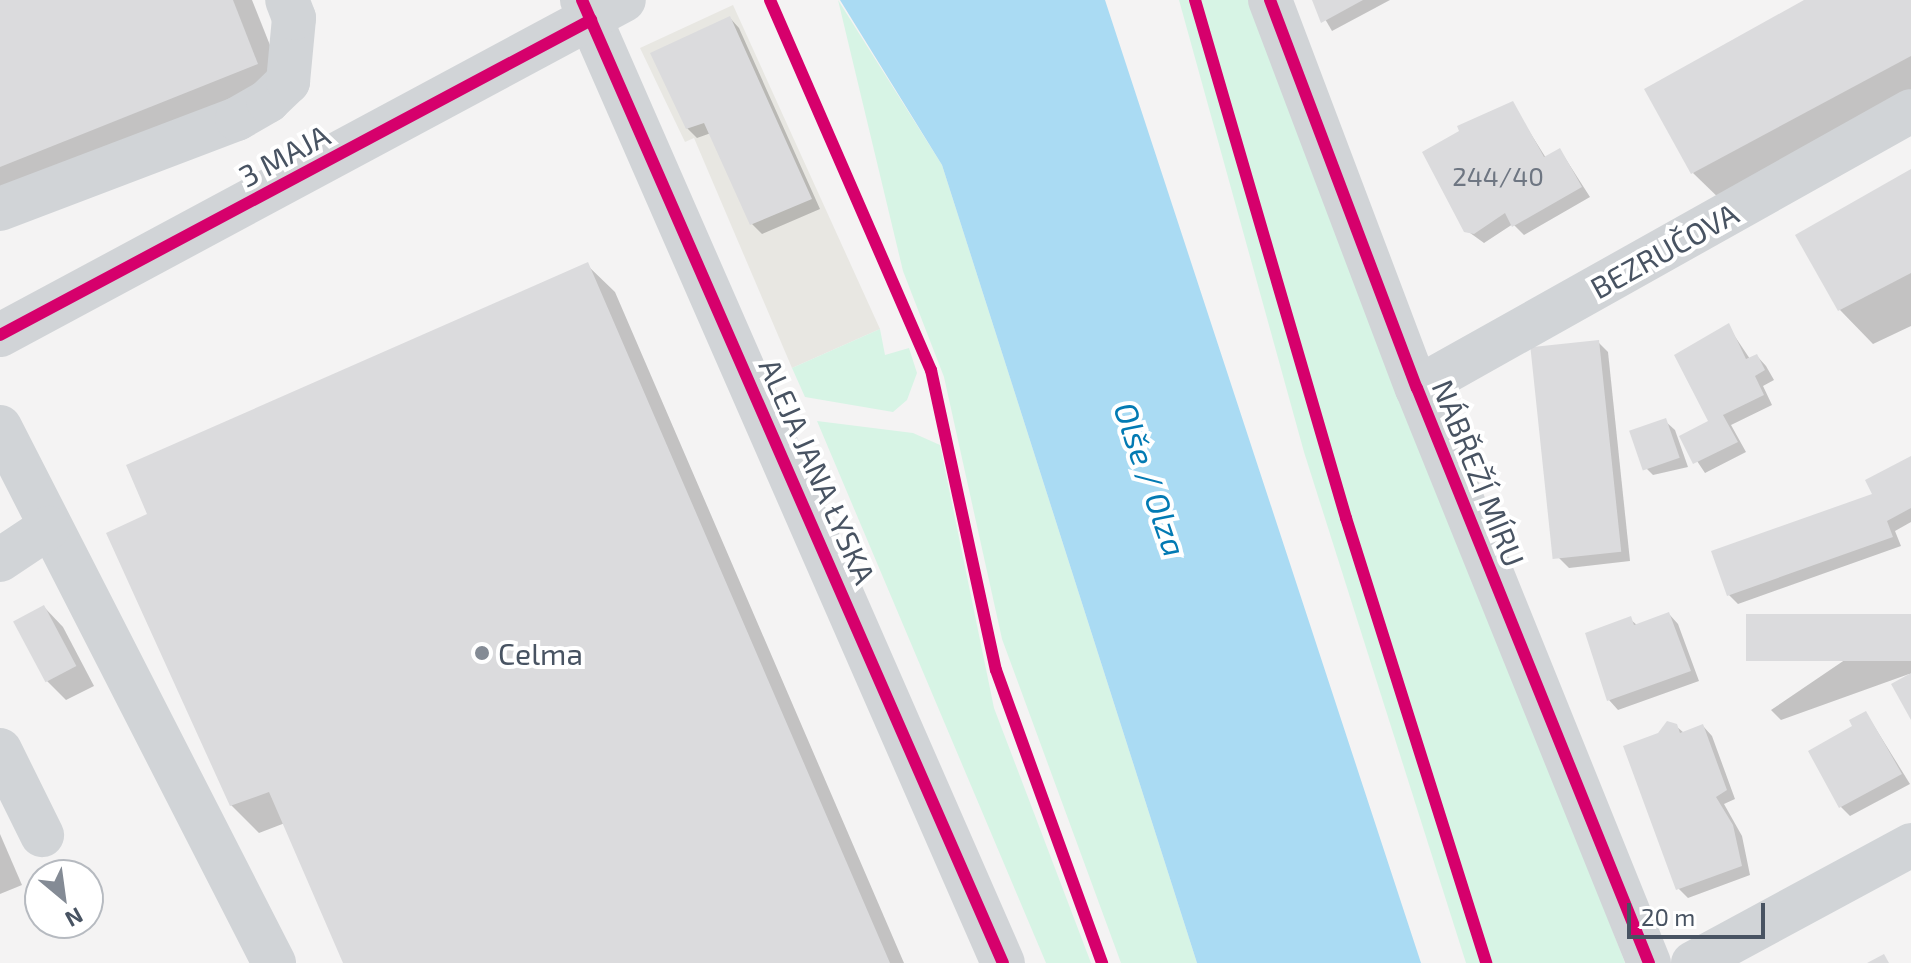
<!DOCTYPE html>
<meta charset="utf-8">
<style>
body{margin:0}
#map{position:relative;width:1911px;height:963px;overflow:hidden;background:#f4f3f3;font-family:"Exo 2",sans-serif}
div>[style]{position:absolute}
[style*='--x']{left:calc(var(--x)*1px);top:calc(var(--y)*1px);width:calc(var(--w)*1px);rotate:calc(var(--a)*1deg)}
.commercial>*{inset:0;background:#e8e7e2}
.green>*{inset:0;background:#d7f4e5}
.water>*{inset:0;background:#aadbf3}
.shadow>*{inset:0;background:#0003}
.building>*{inset:0;background:#dbdbdd;transform-origin:0 0}
.minor>*{height:44px;margin:-22px;padding:0 22px;transform-origin:22px;border-radius:22px;background:#d1d4d7}
.cycleway>*{height:12px;margin:-6px;padding:0 6px;transform-origin:6px;border-radius:6px;background:#d6006c}
.dots>*{width:22px;height:22px;translate:-50% -50%;box-sizing:border-box;border:4px solid #fff;border-radius:50%}
span{translate:-50% -50%;white-space:nowrap;text-align:center;line-height:1.15;-webkit-text-stroke:8px #fff;paint-order:stroke}
.number-label{font-size:26px;color:#6e7682}
.number-label span{-webkit-text-stroke-width:0}
.street-label{font-size:30px;color:#485362}
.poi-label{font-size:30px;color:#485362}
.left{translate:0 -50%;text-align:left}
.water-label{font-size:32px;color:#027ab3;font-style:italic}
.north{position:absolute;left:24px;top:859px;width:80px;height:80px;box-sizing:border-box;background:#fff;border:2px solid #b6bac0;border-radius:50%;rotate:151deg;font-size:22px;font-weight:700;line-height:32px;text-align:center;color:#485362}
.north::after{content:'';display:block;margin:auto;width:28px;height:36px;background:#848b95;clip-path:polygon(50% 0,100% 100%,50% 72%,0 100%)}
.scale{position:absolute;left:1627px;top:903px;width:138px;height:36px;box-sizing:border-box;border:4px solid #485362;border-top:0;padding-left:10px;font-size:24px;line-height:28px;white-space:nowrap;color:#485362;-webkit-text-stroke:6px #fff;paint-order:stroke}
</style>
<div id="map">
<div class="commercial">
<i style="clip-path:polygon(733px 5px,880px 329px,792px 368px,694px 138px,685px 142px,640px 48px)"></i>
</div>
<div class="green">
<i style="clip-path:polygon(838px 0,942px 165px,1197px 963px,1121px 963px,1002px 639px,944px 377px,903px 271px)"></i>
<i style="clip-path:polygon(1179px 0,1256px 0,1625px 963px,1466px 963px,1304px 452px)"></i>
<i style="clip-path:polygon(880px 329px,885px 355px,909px 348px,917px 373px,907px 400px,893px 412px,805px 397px,792px 368px)"></i>
<i style="clip-path:polygon(817px 421px,913px 433px,940px 445px,994px 708px,1091px 963px,1046px 963px)"></i>
</div>
<div class="water">
<i style="clip-path:polygon(840px 0,1105px 0,1421px 963px,1197px 963px,942px 165px)"></i>
</div>
<div class="shadow">
<i style="clip-path:polygon(0 0,252px 0,291px 98px,0 213px)"></i>
<i style="clip-path:polygon(1314px 0,1390px 0,1332px 31px)"></i>
<i style="clip-path:polygon(1808px 0,1911px 0,1911px 104px,1727px 206px,1693px 173px)"></i>
<i style="clip-path:polygon(730px 18px,739px 28px,820px 209px,762px 234px,752px 224px,711px 133px,697px 138px,687px 128px)"></i>
<i style="clip-path:polygon(1512px 104px,1546px 158px,1560px 150px,1590px 197px,1524px 235px,1513px 224px,1484px 243px,1466px 230px)"></i>
<i style="clip-path:polygon(1911px 172px,1911px 326px,1873px 344px,1840px 310px,1798px 236px)"></i>
<i style="clip-path:polygon(587px 265px,615px 292px,904px 963px,346px 963px,285px 823px,259px 833px,231px 805px)"></i>
<i style="clip-path:polygon(1728px 326px,1750px 359px,1757px 356px,1766px 366px,1774px 380px,1763px 386px,1772px 405px,1731px 425px,1746px 452px,1705px 473px,1681px 437px,1711px 422px)"></i>
<i style="clip-path:polygon(1599px 343px,1608px 352px,1630px 561px,1569px 568px,1559px 558px)"></i>
<i style="clip-path:polygon(1665px 421px,1675px 430px,1688px 467px,1653px 475px,1643px 465px)"></i>
<i style="clip-path:polygon(1911px 458px,1911px 522px,1895px 531px,1901px 546px,1738px 604px,1728px 594px,1875px 495px)"></i>
<i style="clip-path:polygon(44px 607px,63px 627px,94px 686px,66px 700px,47px 681px)"></i>
<i style="clip-path:polygon(1669px 614px,1678px 624px,1699px 681px,1618px 710px,1609px 700px,1630px 619px,1638px 626px)"></i>
<i style="clip-path:polygon(1911px 615px,1911px 715px,1909px 674px,1781px 720px,1771px 710px)"></i>
<i style="clip-path:polygon(1866px 713px,1910px 784px,1850px 816px,1841px 807px,1855px 727px)"></i>
<i style="clip-path:polygon(1676px 726px,1684px 733px,1703px 726px,1712px 736px,1735px 799px,1724px 804px,1742px 836px,1750px 875px,1688px 898px,1678px 888px)"></i>
<i style="clip-path:polygon(0 834px,22px 885px,0 894px)"></i>
</div>
<div class="building">
<i style="clip-path:polygon(0 0,233px 0,258px 64px,0 167px)"></i>
<i style="clip-path:polygon(1312px 0,1363px 0,1321px 23px)"></i>
<i style="clip-path:polygon(1804px 0,1911px 0,1911px 56px,1691px 174px,1644px 89px)"></i>
<i style="clip-path:polygon(730px 16px,812px 199px,750px 225px,704px 123px,686px 129px,650px 53px)"></i>
<i style="clip-path:polygon(1513px 101px,1544px 157px,1560px 148px,1582px 187px,1512px 227px,1505px 213px,1474px 234px,1464px 232px,1422px 152px,1459px 131px,1457px 126px)"></i>
<i style="clip-path:polygon(1911px 169px,1911px 273px,1838px 311px,1795px 235px)"></i>
<i style="clip-path:polygon(588px 262px,890px 963px,343px 963px,269px 792px,230px 806px,106px 533px,147px 514px,126px 465px)"></i>
<i style="clip-path:polygon(1729px 323px,1746px 359px,1757px 354px,1765px 370px,1755px 376px,1764px 395px,1723px 415px,1738px 442px,1693px 464px,1679px 436px,1708px 421px,1674px 355px)"></i>
<i style="left:1599px;top:340px;width:213px;height:69px;rotate:84deg"></i>
<i style="left:1666px;top:418px;width:42px;height:39px;rotate:71deg"></i>
<i style="clip-path:polygon(1911px 456px,1911px 508px,1887px 521px,1893px 537px,1727px 596px,1711px 551px,1872px 494px,1865px 480px)"></i>
<i style="left:44px;top:605px;width:69px;height:35px;rotate:62deg"></i>
<i style="clip-path:polygon(1669px 612px,1691px 671px,1607px 701px,1585px 633px,1631px 616px,1634px 625px)"></i>
<i style="left:1911px;top:614px;width:47px;height:165px;rotate:90deg"></i>
<i style="clip-path:polygon(1911px 673px,1911px 720px,1891px 684px)"></i>
<i style="clip-path:polygon(1866px 711px,1902px 774px,1839px 808px,1808px 751px,1852px 726px,1849px 720px)"></i>
<i style="clip-path:polygon(1667px 721px,1677px 724px,1680px 733px,1703px 724px,1727px 790px,1716px 797px,1733px 825px,1742px 866px,1676px 890px,1623px 746px,1658px 733px)"></i>
<i style="clip-path:polygon(1884px 954px,1889px 963px,1867px 963px)"></i>
</div>
<div class="minor">
<i style="--x:582;--y:0;--w:1051;--a:66.39"></i>
<i style="--x:1270;--y:0;--w:415;--a:69.3"></i>
<i style="--x:1417;--y:388;--w:620;--a:68.03"></i>
<i style="--x:0;--y:209;--w:254;--a:-20.8"></i>
<i style="--x:237;--y:119;--w:36;--a:-30"></i>
<i style="--x:268;--y:101;--w:28;--a:-44"></i>
<i style="--x:288;--y:82;--w:64;--a:-84.6"></i>
<i style="--x:294;--y:18;--w:19;--a:-111"></i>
<i style="--x:0;--y:335;--w:708;--a:-28.23"></i>
<i style="--x:1417;--y:388;--w:566;--a:-29.28"></i>
<i style="--x:0;--y:427;--w:602;--a:62.92"></i>
<i style="--x:0;--y:560;--w:58;--a:-33.7"></i>
<i style="--x:0;--y:750;--w:95;--a:63.7"></i>
<i style="--x:1693;--y:963;--w:248;--a:-28.4"></i>
</div>
<div class="cycleway">
<i style="--x:582;--y:0;--w:1051;--a:66.39"></i>
<i style="--x:770;--y:0;--w:404;--a:66.5"></i>
<i style="--x:931;--y:370;--w:307;--a:77.8"></i>
<i style="--x:996;--y:670;--w:312;--a:70.1"></i>
<i style="--x:1195;--y:0;--w:540;--a:73.75"></i>
<i style="--x:1346;--y:518;--w:467;--a:72.5"></i>
<i style="--x:1270;--y:0;--w:415;--a:69.3"></i>
<i style="--x:1417;--y:388;--w:620;--a:68.03"></i>
<i style="--x:0;--y:335;--w:670;--a:-28.06"></i>
</div>
<div class="dots">
<i style="left:482px;top:653px;background:#848b95"></i>
</div>
<div class="number-label">
<span style="left:1498px;top:176px">244/40</span>
</div>
<div class="street-label">
<span style="left:284px;top:155px;rotate:-28deg">3 MAJA</span>
<span style="left:1664px;top:250px;rotate:-29deg">BEZRUČOVA</span>
<span style="left:818px;top:471px;rotate:66deg">ALEJA JANA ŁYSKA</span>
<span style="left:1479px;top:473px;rotate:68deg">NÁBŘEŽÍ MÍRU</span>
</div>
<div class="poi-label">
<span class="left" style="left:498px;top:653px">Celma</span>
</div>
<div class="water-label">
<span style="left:1151px;top:479px;rotate:71deg">Olše / Olza</span>
</div>
<div class="north">N</div>
<div class="scale">20 m</div>
</div>
